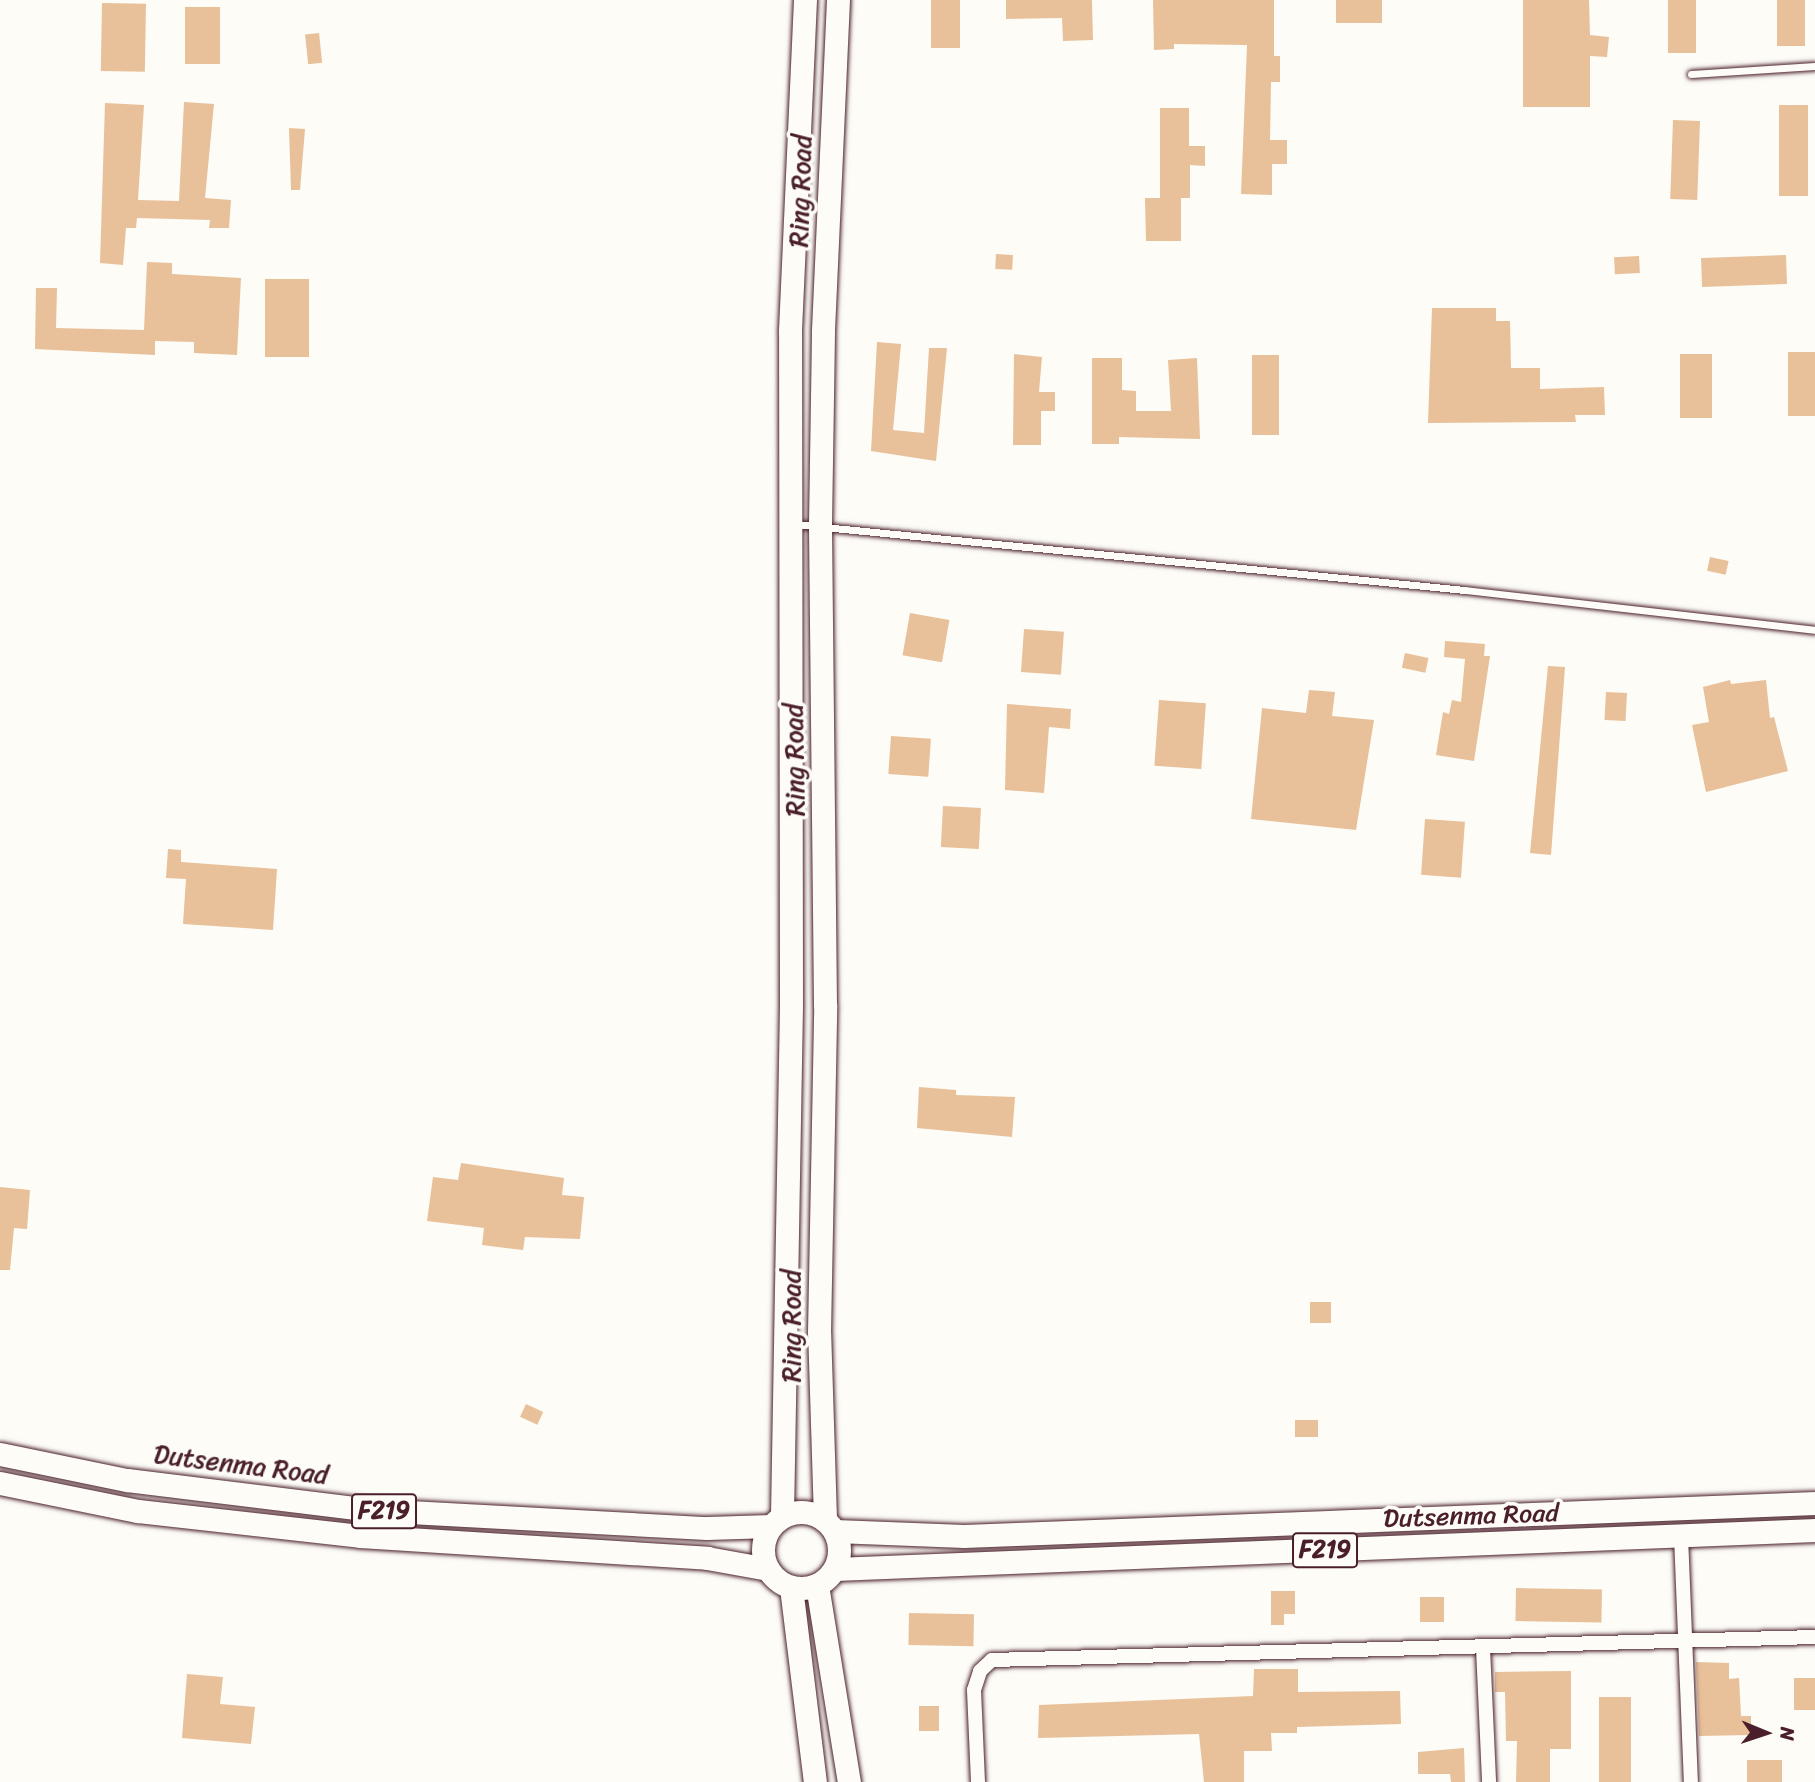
<!DOCTYPE html>
<style>
body{margin:0}
#map{position:relative;width:1815px;height:1782px;overflow:hidden;background:#fdfcf7;font-family:Sriracha,sans-serif}
div>[style]{position:absolute}
[style*='--x']{left:calc(var(--x)*1px);top:calc(var(--y)*1px);width:calc(var(--w)*1px);rotate:calc(var(--a)*1deg)}
.building>*{inset:0;background:#e8c099;transform-origin:0 0}
.roads{filter:drop-shadow(0 0 2px #4a1f2b) drop-shadow(0 0 2px #4a1f2b)}
.lane>*{height:7px;margin:-3.5px;padding:0 3.5px;transform-origin:3.5px;border-radius:3.5px;background:#fdfcf7}
.street>*{height:14px;margin:-7px;padding:0 7px;transform-origin:7px;border-radius:7px;background:#fdfcf7}
.primary>*{height:23px;margin:-11.5px;padding:0 11.5px;transform-origin:11.5px;border-radius:11.5px;background:#fdfcf7}
.primary>.ring{margin:-11.5px;padding:0;box-sizing:content-box;background:none;border:23px solid #fdfcf7;border-radius:50%}
span{translate:-50% -50%;white-space:nowrap;text-align:center;line-height:1.15;-webkit-text-stroke:7px #fdfcf7;paint-order:stroke}
.shield-label span{padding:2px 5px;background:#fdfcf7;border:2px solid;border-radius:5px;-webkit-text-stroke-width:0}
.shield-label{font-size:24px;color:#4a1f2b;font-weight:700}
.street-label{font-size:26px;color:#4a1f2b}
.north{position:absolute;left:1731px;top:1698px;width:70px;height:70px;-webkit-text-stroke:5px #fdfcf7;paint-order:stroke;rotate:92deg;font-size:19px;font-weight:700;line-height:28px;text-align:center;color:#4a1f2b}
.north::after{content:'';display:block;margin:auto;width:24px;height:32px;background:#4a1f2b;clip-path:polygon(50% 0,100% 100%,50% 72%,0 100%)}
</style>
<div id="map">
<div class="building">
<i style="left:931px;top:0;width:29px;height:48px"></i>
<i style="clip-path:polygon(1006px 0,1092px 0,1093px 40px,1063px 41px,1062px 18px,1006px 19px)"></i>
<i style="clip-path:polygon(1153px 0,1274px 0,1274px 56px,1280px 56px,1280px 82px,1271px 82px,1270px 140px,1287px 140px,1287px 164px,1272px 164px,1272px 195px,1241px 194px,1247px 45px,1174px 44px,1174px 49px,1154px 50px)"></i>
<i style="left:1336px;top:0;width:46px;height:23px"></i>
<i style="clip-path:polygon(1523px 0,1589px 0,1590px 35px,1609px 37px,1607px 57px,1590px 56px,1590px 107px,1523px 107px)"></i>
<i style="left:1668px;top:0;width:28px;height:53px"></i>
<i style="left:1777px;top:0;width:28px;height:46px"></i>
<i style="left:102px;top:3px;width:44px;height:68px;rotate:1deg"></i>
<i style="left:185px;top:7px;width:35px;height:57px"></i>
<i style="left:319px;top:33px;width:30px;height:14px;rotate:84deg"></i>
<i style="clip-path:polygon(184px 102px,214px 104px,205px 198px,231px 200px,229px 228px,209px 228px,210px 220px,137px 218px,136px 228px,126px 228px,123px 265px,100px 263px,105px 103px,144px 105px,138px 200px,179px 201px)"></i>
<i style="left:1779px;top:105px;width:29px;height:91px"></i>
<i style="clip-path:polygon(1160px 108px,1189px 108px,1189px 146px,1205px 146px,1205px 166px,1190px 165px,1190px 198px,1181px 198px,1181px 241px,1146px 241px,1145px 198px,1160px 198px)"></i>
<i style="left:1673px;top:120px;width:27px;height:79px;rotate:2deg"></i>
<i style="clip-path:polygon(289px 128px,305px 129px,300px 190px,291px 190px)"></i>
<i style="left:996px;top:254px;width:17px;height:15px;rotate:3deg"></i>
<i style="left:1786px;top:255px;width:29px;height:85px;rotate:88deg"></i>
<i style="left:1639px;top:256px;width:17px;height:25px;rotate:87deg"></i>
<i style="clip-path:polygon(147px 262px,172px 263px,172px 274px,241px 278px,237px 355px,194px 353px,194px 342px,155px 341px,155px 355px,35px 349px,36px 288px,57px 288px,56px 328px,144px 330px)"></i>
<i style="left:265px;top:279px;width:44px;height:78px"></i>
<i style="clip-path:polygon(1432px 308px,1496px 308px,1496px 321px,1510px 321px,1511px 368px,1540px 368px,1540px 389px,1604px 387px,1605px 415px,1575px 415px,1576px 422px,1428px 423px)"></i>
<i style="clip-path:polygon(877px 342px,901px 344px,893px 430px,924px 433px,929px 348px,947px 348px,936px 461px,871px 451px)"></i>
<i style="left:1788px;top:352px;width:27px;height:64px"></i>
<i style="clip-path:polygon(1014px 354px,1042px 357px,1039px 392px,1055px 392px,1055px 411px,1041px 411px,1041px 445px,1013px 445px)"></i>
<i style="left:1680px;top:354px;width:32px;height:64px"></i>
<i style="left:1252px;top:355px;width:27px;height:80px"></i>
<i style="clip-path:polygon(1092px 358px,1122px 358px,1122px 390px,1136px 391px,1136px 411px,1171px 411px,1168px 360px,1197px 358px,1200px 439px,1119px 437px,1119px 444px,1092px 444px)"></i>
<i style="left:1710px;top:557px;width:19px;height:14px;rotate:12deg"></i>
<i style="left:910px;top:613px;width:40px;height:43px;rotate:10deg"></i>
<i style="left:1024px;top:629px;width:40px;height:43px;rotate:4deg"></i>
<i style="clip-path:polygon(1445px 641px,1485px 644px,1484px 656px,1490px 656px,1474px 761px,1436px 755px,1443px 712px,1449px 714px,1452px 700px,1461px 702px,1465px 659px,1444px 657px)"></i>
<i style="left:1405px;top:653px;width:24px;height:15px;rotate:12deg"></i>
<i style="clip-path:polygon(1548px 666px,1565px 667px,1551px 855px,1530px 853px)"></i>
<i style="clip-path:polygon(1730px 680px,1731px 684px,1766px 680px,1770px 718px,1774px 717px,1788px 771px,1706px 792px,1692px 725px,1709px 722px,1703px 687px)"></i>
<i style="clip-path:polygon(1309px 690px,1335px 692px,1332px 716px,1374px 720px,1356px 830px,1251px 819px,1262px 708px,1306px 713px)"></i>
<i style="left:1606px;top:692px;width:21px;height:28px;rotate:3deg"></i>
<i style="left:1159px;top:700px;width:47px;height:66px;rotate:4deg"></i>
<i style="clip-path:polygon(1007px 704px,1071px 709px,1070px 729px,1049px 727px,1044px 793px,1005px 790px)"></i>
<i style="left:891px;top:736px;width:40px;height:38px;rotate:4deg"></i>
<i style="left:943px;top:806px;width:38px;height:41px;rotate:3deg"></i>
<i style="left:1425px;top:819px;width:40px;height:56px;rotate:4deg"></i>
<i style="clip-path:polygon(168px 849px,181px 850px,181px 862px,277px 869px,273px 930px,183px 924px,186px 879px,166px 878px)"></i>
<i style="clip-path:polygon(919px 1087px,956px 1090px,956px 1095px,1015px 1097px,1012px 1137px,917px 1128px)"></i>
<i style="clip-path:polygon(461px 1163px,564px 1178px,562px 1195px,584px 1197px,580px 1239px,525px 1237px,523px 1250px,482px 1245px,484px 1228px,427px 1221px,433px 1177px,458px 1180px)"></i>
<i style="clip-path:polygon(0 1187px,30px 1190px,27px 1229px,14px 1228px,10px 1270px,0 1270px)"></i>
<i style="left:1310px;top:1302px;width:21px;height:21px"></i>
<i style="left:526px;top:1404px;width:19px;height:14px;rotate:25deg"></i>
<i style="left:1295px;top:1420px;width:23px;height:17px"></i>
<i style="left:1516px;top:1588px;width:86px;height:33px;rotate:1deg"></i>
<i style="clip-path:polygon(1271px 1591px,1295px 1591px,1295px 1614px,1284px 1614px,1284px 1625px,1271px 1625px)"></i>
<i style="left:1420px;top:1597px;width:24px;height:25px"></i>
<i style="left:909px;top:1613px;width:65px;height:32px;rotate:1deg"></i>
<i style="clip-path:polygon(1696px 1662px,1729px 1663px,1729px 1679px,1739px 1678px,1741px 1716px,1751px 1716px,1751px 1735px,1699px 1736px)"></i>
<i style="clip-path:polygon(1254px 1669px,1298px 1669px,1298px 1692px,1400px 1691px,1401px 1724px,1297px 1727px,1297px 1733px,1271px 1733px,1272px 1751px,1244px 1751px,1244px 1782px,1204px 1782px,1199px 1734px,1038px 1738px,1039px 1705px,1253px 1696px)"></i>
<i style="clip-path:polygon(1571px 1671px,1571px 1749px,1550px 1749px,1550px 1782px,1516px 1782px,1517px 1741px,1506px 1741px,1505px 1692px,1495px 1692px,1495px 1672px)"></i>
<i style="clip-path:polygon(187px 1674px,223px 1677px,220px 1704px,255px 1707px,251px 1744px,182px 1738px)"></i>
<i style="left:1794px;top:1678px;width:21px;height:32px"></i>
<i style="left:1599px;top:1697px;width:32px;height:85px"></i>
<i style="left:919px;top:1706px;width:20px;height:25px"></i>
<i style="clip-path:polygon(1464px 1748px,1465px 1782px,1451px 1782px,1450px 1774px,1418px 1774px,1418px 1752px)"></i>
<i style="left:1747px;top:1760px;width:35px;height:22px"></i>
</div>
<div class="roads">
<div class="lane">
<i style="--x:1691;--y:74;--w:124;--a:-3.7"></i>
<i style="--x:793;--y:524;--w:675;--a:5.61"></i>
<i style="--x:1465;--y:590;--w:352;--a:6.5"></i>
</div>
<div class="street">
<i style="--x:1681;--y:1536;--w:246;--a:87.7"></i>
<i style="--x:1483;--y:1648;--w:134;--a:87.4"></i>
<i style="--x:978;--y:1782;--w:92;--a:-92.5"></i>
<i style="--x:974;--y:1690;--w:20;--a:-72"></i>
<i style="--x:980;--y:1671;--w:16;--a:-43"></i>
<i style="--x:992;--y:1660;--w:823;--a:-1.6"></i>
</div>
<div class="primary">
<i style="--x:0;--y:1454;--w:130;--a:11.6"></i>
<i style="--x:127;--y:1480;--w:247;--a:7"></i>
<i style="--x:372;--y:1510;--w:335;--a:3.1"></i>
<i style="--x:707;--y:1528;--w:64;--a:-1.8"></i>
<i style="--x:0;--y:1483;--w:141;--a:11.5"></i>
<i style="--x:138;--y:1511;--w:223;--a:6.4"></i>
<i style="--x:360;--y:1536;--w:348;--a:3.6"></i>
<i style="--x:707;--y:1558;--w:62;--a:10.2"></i>
<i class="ring" style="left:763px;top:1512px;width:53px;height:53px"></i>
<i style="--x:782;--y:1516;--w:511;--a:-88.99"></i>
<i style="--x:791;--y:1005;--w:675;--a:-90.08"></i>
<i style="--x:790;--y:330;--w:330;--a:-87.4"></i>
<i style="--x:825;--y:1519;--w:187;--a:-91.8"></i>
<i style="--x:819;--y:1332;--w:327;--a:-88.9"></i>
<i style="--x:825;--y:1005;--w:481;--a:-90.6"></i>
<i style="--x:820;--y:524;--w:194;--a:-89.1"></i>
<i style="--x:823;--y:330;--w:330;--a:-87.4"></i>
<i style="--x:835;--y:1531;--w:129;--a:2.2"></i>
<i style="--x:964;--y:1536;--w:852;--a:-2.22"></i>
<i style="--x:835;--y:1569;--w:981;--a:-2.28"></i>
<i style="--x:817;--y:1585;--w:200;--a:80.8"></i>
<i style="--x:791;--y:1587;--w:196;--a:83"></i>
</div>
</div>
<div class="shield-label">
<span style="left:384px;top:1511px">F219</span>
<span style="left:1325px;top:1550px">F219</span>
</div>
<div class="street-label">
<span style="left:801px;top:191px;rotate:-88deg">Ring Road</span>
<span style="left:795px;top:760px;rotate:-91deg">Ring Road</span>
<span style="left:792px;top:1326px;rotate:-90deg">Ring Road</span>
<span style="left:241px;top:1465px;rotate:7deg">Dutsenma Road</span>
<span style="left:1471px;top:1516px;rotate:-2deg">Dutsenma Road</span>
</div>
<div class="north">N</div>
</div>
